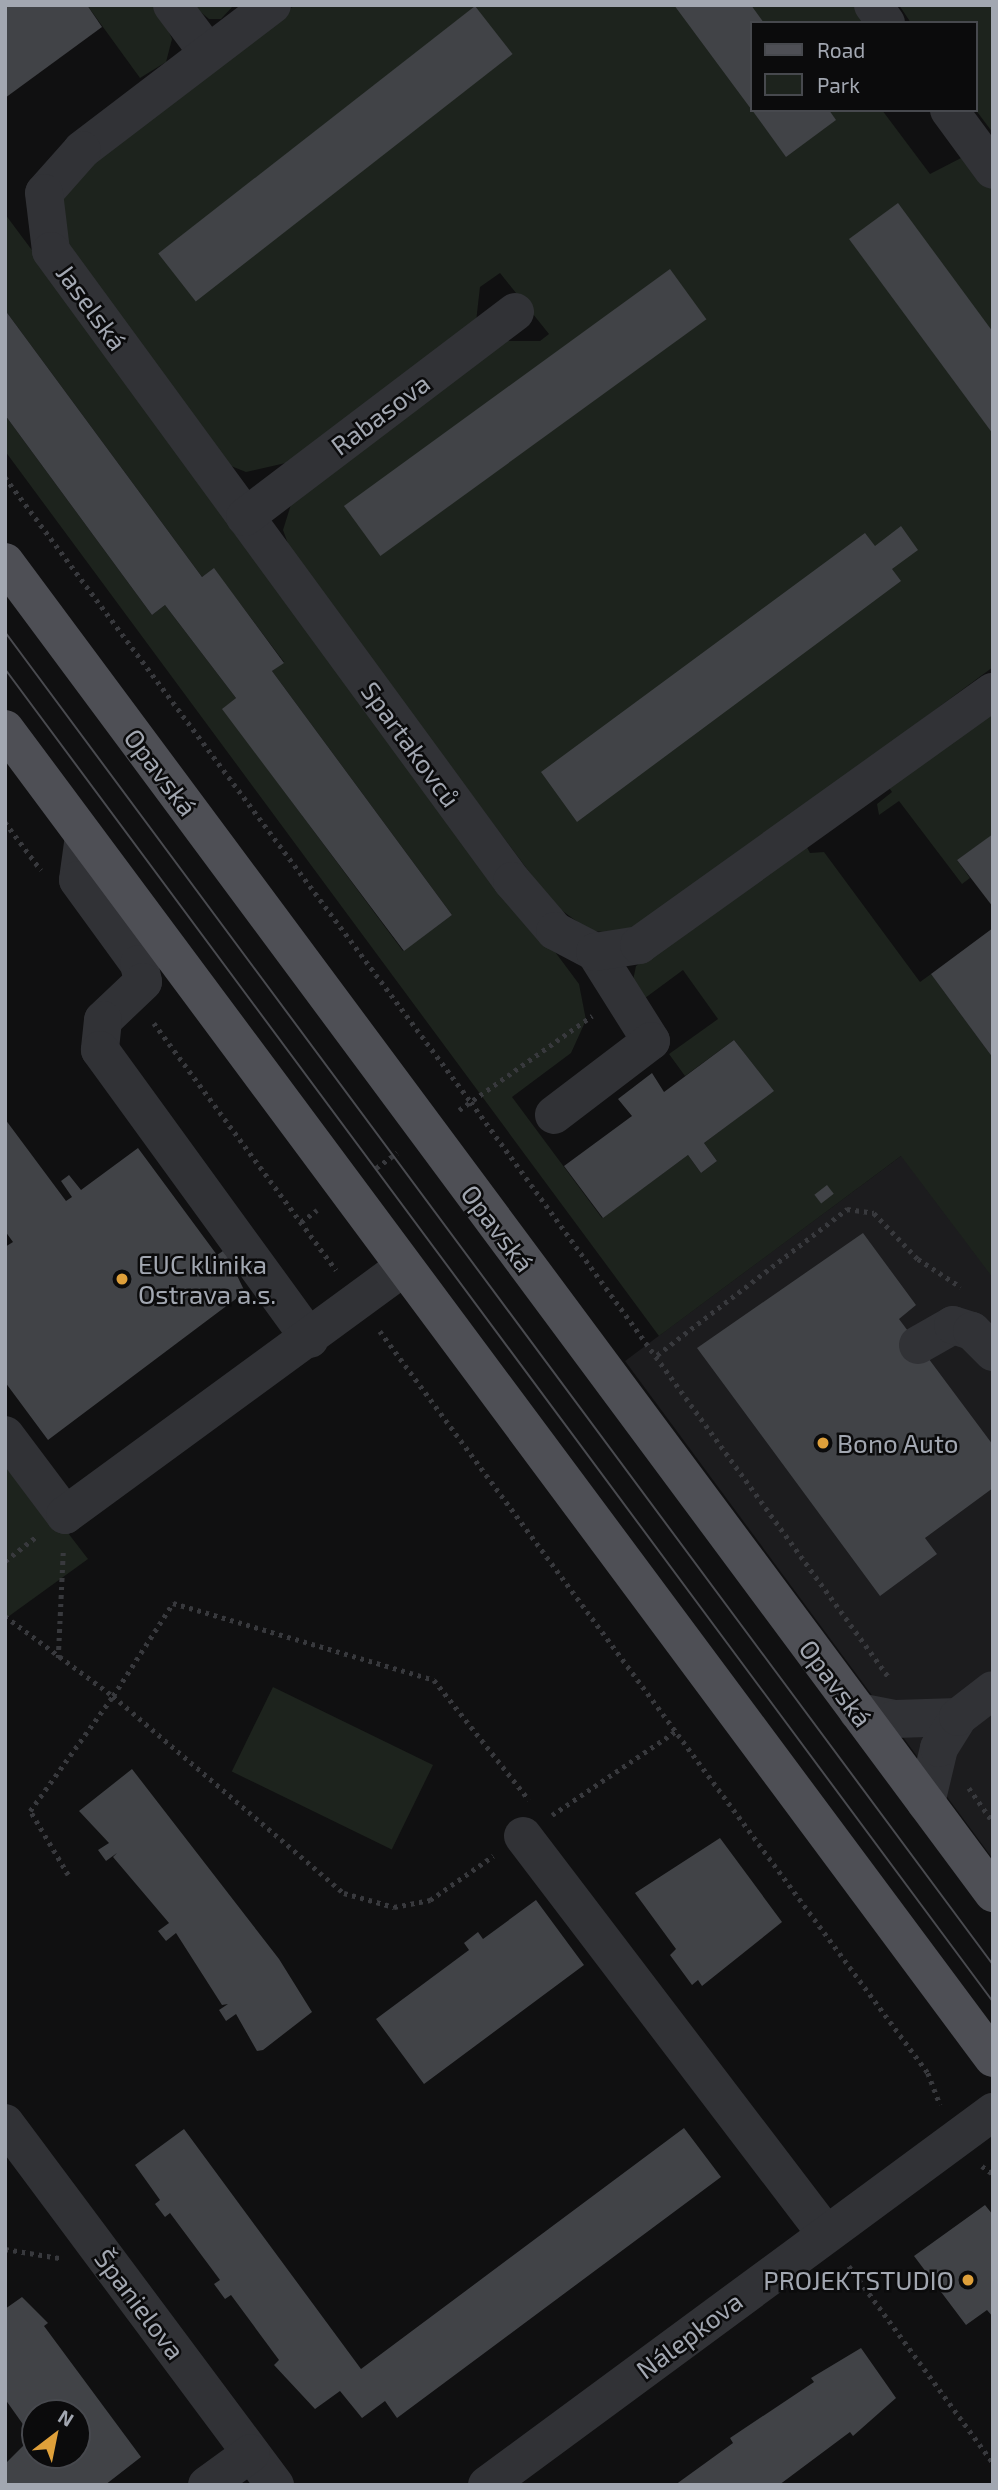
<!DOCTYPE html>
<meta charset="utf-8">
<style>
body{margin:0}
#map{position:relative;width:998px;height:2490px;overflow:hidden;background:#101011;font-family:"Exo 2",sans-serif}
div>[style]{position:absolute}
[style*='--x']{left:calc(var(--x)*1px);top:calc(var(--y)*1px);width:calc(var(--w)*1px);rotate:calc(var(--a)*1deg)}
.built>*{inset:0;background:#1c1c1e}
.green>*{inset:0;background:#1d231d;transform-origin:0 0}
.building>*{inset:0;background:#414347;transform-origin:0 0}
.path>*{height:4.5px;margin-top:-2.25px;transform-origin:0;background:repeating-linear-gradient(90deg,#38393d 0 3.5px,transparent 0 8.5px)}
.minor>*{height:38px;margin:-19px;padding:0 19px;transform-origin:19px;border-radius:19px;background:#313236}
.major>*{height:38px;margin:-19px;padding:0 19px;transform-origin:19px;border-radius:19px;background:#4e4f55}
.tram>*{height:2px;margin:-1px;padding:0 1px;transform-origin:1px;border-radius:1px;background:#494a4f}
.dots>*{width:19px;height:19px;translate:-50% -50%;box-sizing:border-box;border:4px solid #0b0b0c;border-radius:50%}
span{translate:-50% -50%;white-space:nowrap;text-align:center;line-height:1.15;-webkit-text-stroke:5px #0b0b0c;paint-order:stroke}
.street-label{font-size:26px;color:#a2a7b1}
.poi-label{font-size:26px;color:#a2a7b1}
.left{translate:0 -50%;text-align:left}
.right{translate:-100% -50%;text-align:right}
.frame{position:absolute;inset:0;border:7px solid #a2a7b1;pointer-events:none}
.legend{position:absolute;left:750px;top:21px;width:228px;height:91px;box-sizing:border-box;background:#0b0b0c;border:2px solid #47494e;margin:0;padding:9px 12px;list-style:none;font-size:21px;color:#a2a7b1}
.legend li{display:flex;align-items:center;gap:14px;height:35px}
.legend b{width:35px;border:2px solid #47494e}
.north{position:absolute;left:21px;top:2399px;width:70px;height:70px;box-sizing:border-box;background:#0b0b0c;border:2px solid #47494e;border-radius:50%;rotate:32deg;font-size:19px;font-weight:700;line-height:28px;text-align:center;color:#a2a7b1}
.north::after{content:'';display:block;margin:auto;width:24px;height:32px;background:#dfa03a;clip-path:polygon(50% 0,100% 100%,50% 72%,0 100%)}
</style>
<div id="map">
<div class="built">
<i style="clip-path:polygon(993px 928px,993px 1859px,625px 1361px,901px 1156px,826px 1054px)"></i>
</div>
<div class="green">
<i style="clip-path:polygon(87px 5px,157px 5px,172px 39px,166px 62px,140px 78px)"></i>
<i style="clip-path:polygon(192px 5px,234px 5px,221px 19px,209px 19px)"></i>
<i style="clip-path:polygon(295px 5px,864px 5px,877px 23px,751px 23px,751px 110px,882px 110px,930px 174px,961px 158px,993px 182px,993px 667px,655px 917px,619px 933px,590px 931px,553px 904px,291px 552px,283px 530px,293px 498px,499px 341px,540px 341px,549px 334px,500px 273px,480px 287px,476px 322px,290px 462px,246px 472px,231px 466px,59px 232px,57px 213px,79px 166px)"></i>
<i style="clip-path:polygon(899px 5px,993px 5px,993px 133px,975px 109px,975px 23px,911px 23px)"></i>
<i style="clip-path:polygon(5px 214px,579px 984px,586px 1020px,571px 1053px,512px 1097px,602px 1218px,688px 1155px,701px 1173px,717px 1161px,704px 1143px,773px 1091px,734px 1040px,685px 1076px,669px 1054px,718px 1019px,683px 970px,641px 1001px,632px 985px,636px 966px,804px 842px,810px 853px,824px 852px,920px 982px,931px 974px,993px 1058px,993px 1278px,901px 1156px,659px 1336px,5px 451px,5px 415px,152px 615px,165px 605px,236px 698px,223px 709px,403px 951px,452px 915px,272px 671px,284px 662px,214px 569px,202px 577px,5px 310px)"></i>
<i style="clip-path:polygon(993px 702px,993px 835px,957px 860px,970px 878px,962px 884px,899px 801px,879px 815px,877px 804px,892px 792px,885px 782px)"></i>
<i style="clip-path:polygon(5px 1451px,88px 1559px,5px 1619px)"></i>
<i style="left:273px;top:1687px;width:178px;height:94px;rotate:26deg"></i>
</div>
<div class="building">
<i style="clip-path:polygon(5px 5px,87px 5px,102px 27px,5px 98px)"></i>
<i style="clip-path:polygon(674px 5px,751px 5px,764px 23px,751px 23px,751px 109px)"></i>
<i style="left:475px;top:6px;width:61px;height:402px;rotate:52deg"></i>
<i style="clip-path:polygon(752px 110px,829px 110px,836px 120px,786px 157px)"></i>
<i style="clip-path:polygon(898px 203px,993px 332px,993px 434px,849px 239px)"></i>
<i style="left:670px;top:269px;width:62px;height:403px;rotate:54deg"></i>
<i style="clip-path:polygon(5px 310px,202px 577px,214px 568px,284px 663px,272px 671px,452px 915px,404px 951px,222px 709px,236px 698px,165px 605px,152px 615px,5px 415px)"></i>
<i style="clip-path:polygon(901px 526px,918px 550px,892px 569px,901px 581px,577px 822px,541px 772px,865px 533px,875px 546px)"></i>
<i style="clip-path:polygon(993px 834px,993px 907px,957px 860px)"></i>
<i style="clip-path:polygon(993px 928px,993px 1058px,931px 974px)"></i>
<i style="clip-path:polygon(734px 1040px,774px 1091px,704px 1143px,717px 1161px,701px 1173px,688px 1155px,603px 1218px,564px 1166px,632px 1116px,618px 1099px,652px 1073px,664px 1092px)"></i>
<i style="clip-path:polygon(5px 1119px,66px 1201px,72px 1197px,61px 1181px,69px 1175px,81px 1190px,138px 1148px,217px 1255px,223px 1251px,229px 1259px,245px 1292px,48px 1440px,5px 1382px,5px 1247px,13px 1242px,5px 1231px)"></i>
<i style="left:827px;top:1185px;width:11px;height:16px;rotate:52deg"></i>
<i style="clip-path:polygon(863px 1233px,916px 1305px,899px 1319px,993px 1445px,993px 1488px,925px 1538px,937px 1554px,880px 1596px,697px 1348px)"></i>
<i style="clip-path:polygon(132px 1769px,279px 1959px,312px 2012px,263px 2050px,257px 2051px,236px 2014px,226px 2021px,219px 2010px,228px 2004px,222px 2005px,176px 1933px,166px 1941px,158px 1931px,169px 1923px,113px 1857px,117px 1853px,106px 1861px,98px 1850px,109px 1843px,79px 1811px)"></i>
<i style="clip-path:polygon(720px 1838px,782px 1922px,702px 1986px,698px 1980px,692px 1985px,670px 1955px,676px 1949px,635px 1893px)"></i>
<i style="clip-path:polygon(536px 1900px,584px 1965px,424px 2084px,376px 2019px,469px 1950px,464px 1943px,478px 1932px,483px 1939px)"></i>
<i style="clip-path:polygon(684px 2128px,721px 2177px,397px 2418px,385px 2401px,362px 2418px,340px 2391px,315px 2409px,274px 2365px,279px 2360px,231px 2295px,225px 2299px,214px 2284px,220px 2280px,170px 2213px,165px 2217px,155px 2204px,160px 2200px,135px 2165px,184px 2129px,361px 2369px)"></i>
<i style="clip-path:polygon(985px 2205px,993px 2215px,993px 2317px,987px 2310px,966px 2325px,914px 2256px)"></i>
<i style="clip-path:polygon(evenodd,22px 2297px,48px 2323px,44px 2326px,141px 2457px,105px 2485px,5px 2485px,5px 2464px,32px 2437px,5px 2399px,5px 2309px,22px 2297px,35px 2413px,77px 2413px,77px 2455px,35px 2455px,35px 2413px)"></i>
<i style="clip-path:polygon(861px 2348px,896px 2398px,853px 2436px,850px 2432px,779px 2485px,675px 2485px,733px 2443px,730px 2438px,814px 2382px,811px 2378px)"></i>
</div>
<div class="path">
<i style="--x:5;--y:477;--w:780;--a:53.29"></i>
<i style="--x:471;--y:1102;--w:713;--a:54.01"></i>
<i style="--x:5;--y:822;--w:60;--a:53.1"></i>
<i style="--x:154;--y:1023;--w:307;--a:53.6"></i>
<i style="--x:459;--y:1110;--w:163;--a:-35.3"></i>
<i style="--x:376;--y:1168;--w:26;--a:-36"></i>
<i style="--x:301;--y:1222;--w:20;--a:-37"></i>
<i style="--x:380;--y:1331;--w:922;--a:53.55"></i>
<i style="--x:928;--y:2073;--w:34;--a:69"></i>
<i style="--x:657;--y:1355;--w:240;--a:-37.5"></i>
<i style="--x:847;--y:1209;--w:27;--a:8"></i>
<i style="--x:874;--y:1213;--w:64;--a:46.3"></i>
<i style="--x:918;--y:1259;--w:51;--a:33.1"></i>
<i style="--x:5;--y:1561;--w:39;--a:-38"></i>
<i style="--x:5;--y:1616;--w:134;--a:36.5"></i>
<i style="--x:113;--y:1696;--w:111;--a:-57.2"></i>
<i style="--x:173;--y:1603;--w:272;--a:16.4"></i>
<i style="--x:434;--y:1680;--w:153;--a:51.6"></i>
<i style="--x:58;--y:1658;--w:107;--a:-87.3"></i>
<i style="--x:969;--y:1788;--w:42;--a:54.8"></i>
<i style="--x:552;--y:1815;--w:150;--a:-34.1"></i>
<i style="--x:68;--y:1875;--w:74;--a:-120.7"></i>
<i style="--x:30;--y:1811;--w:142;--a:-54.2"></i>
<i style="--x:113;--y:1696;--w:304;--a:40.5"></i>
<i style="--x:344;--y:1893;--w:52;--a:15.6"></i>
<i style="--x:394;--y:1907;--w:37;--a:-11"></i>
<i style="--x:430;--y:1900;--w:77;--a:-34.9"></i>
<i style="--x:982;--y:2166;--w:14;--a:36"></i>
<i style="--x:5;--y:2249;--w:55;--a:9.5"></i>
<i style="--x:849;--y:2266;--w:244;--a:53.8"></i>
</div>
<div class="minor">
<i style="--x:172;--y:5;--w:60;--a:53.1"></i>
<i style="--x:272;--y:5;--w:239;--a:142.7"></i>
<i style="--x:82;--y:150;--w:57;--a:131.5"></i>
<i style="--x:44;--y:193;--w:58;--a:83.1"></i>
<i style="--x:51;--y:251;--w:781;--a:53.81"></i>
<i style="--x:512;--y:881;--w:66;--a:49.3"></i>
<i style="--x:555;--y:931;--w:45;--a:27.7"></i>
<i style="--x:595;--y:952;--w:105;--a:57.8"></i>
<i style="--x:651;--y:1041;--w:122;--a:142.7"></i>
<i style="--x:873;--y:5;--w:22;--a:54"></i>
<i style="--x:949;--y:110;--w:74;--a:53.7"></i>
<i style="--x:245;--y:517;--w:339;--a:-37.2"></i>
<i style="--x:84;--y:836;--w:44;--a:97.8"></i>
<i style="--x:78;--y:880;--w:104;--a:54"></i>
<i style="--x:139;--y:964;--w:18;--a:77"></i>
<i style="--x:143;--y:982;--w:55;--a:136.5"></i>
<i style="--x:103;--y:1020;--w:30;--a:96"></i>
<i style="--x:100;--y:1050;--w:357;--a:54"></i>
<i style="--x:595;--y:952;--w:45;--a:-9"></i>
<i style="--x:639;--y:945;--w:435;--a:-35.6"></i>
<i style="--x:918;--y:1345;--w:40;--a:-29.7"></i>
<i style="--x:953;--y:1325;--w:20;--a:18"></i>
<i style="--x:972;--y:1331;--w:30;--a:45"></i>
<i style="--x:5;--y:1435;--w:100;--a:53.1"></i>
<i style="--x:65;--y:1515;--w:420;--a:-36.2"></i>
<i style="--x:858;--y:1712;--w:38;--a:11"></i>
<i style="--x:895;--y:1719;--w:63;--a:-1.8"></i>
<i style="--x:926;--y:1803;--w:57;--a:-76.7"></i>
<i style="--x:939;--y:1748;--w:36;--a:-58"></i>
<i style="--x:958;--y:1717;--w:44;--a:-37.6"></i>
<i style="--x:523;--y:1836;--w:500;--a:52.72"></i>
<i style="--x:5;--y:2123;--w:452;--a:53.3"></i>
<i style="--x:207;--y:2485;--w:54;--a:-36"></i>
<i style="--x:487;--y:2485;--w:629;--a:-36.4"></i>
</div>
<div class="major">
<i style="--x:5;--y:562;--w:1658;--a:53.41"></i>
<i style="--x:5;--y:729;--w:1656;--a:53.37"></i>
</div>
<div class="tram">
<i style="--x:5;--y:632;--w:1659;--a:53.45"></i>
<i style="--x:5;--y:669;--w:1659;--a:53.45"></i>
</div>
<div class="dots">
<i style="left:122px;top:1279px;background:#dfa03a"></i>
<i style="left:823px;top:1443px;background:#dfa03a"></i>
<i style="left:968px;top:2280px;background:#dfa03a"></i>
</div>
<div class="street-label">
<span style="left:92px;top:307px;rotate:54deg">Jaselská</span>
<span style="left:380px;top:414px;rotate:-37deg">Rabasova</span>
<span style="left:411px;top:744px;rotate:54deg">Spartakovců</span>
<span style="left:161px;top:772px;rotate:53deg">Opavská</span>
<span style="left:498px;top:1228px;rotate:53deg">Opavská</span>
<span style="left:836px;top:1683px;rotate:53deg">Opavská</span>
<span style="left:140px;top:2304px;rotate:53deg">Španielova</span>
<span style="left:689px;top:2335px;rotate:-37deg">Nálepkova</span>
</div>
<div class="poi-label">
<span class="left" style="left:138px;top:1279px">EUC klinika<br>Ostrava a.s.</span>
<span class="left" style="left:837px;top:1443px">Bono Auto</span>
<span class="right" style="left:954px;top:2280px">PROJEKTSTUDIO</span>
</div>
<div class="frame"></div>
<ul class="legend">
<li><b style="height:9px;background:#4e4f55"></b>Road</li>
<li><b style="height:19px;background:#1d231d"></b>Park</li>
</ul>
<div class="north">N</div>
</div>
